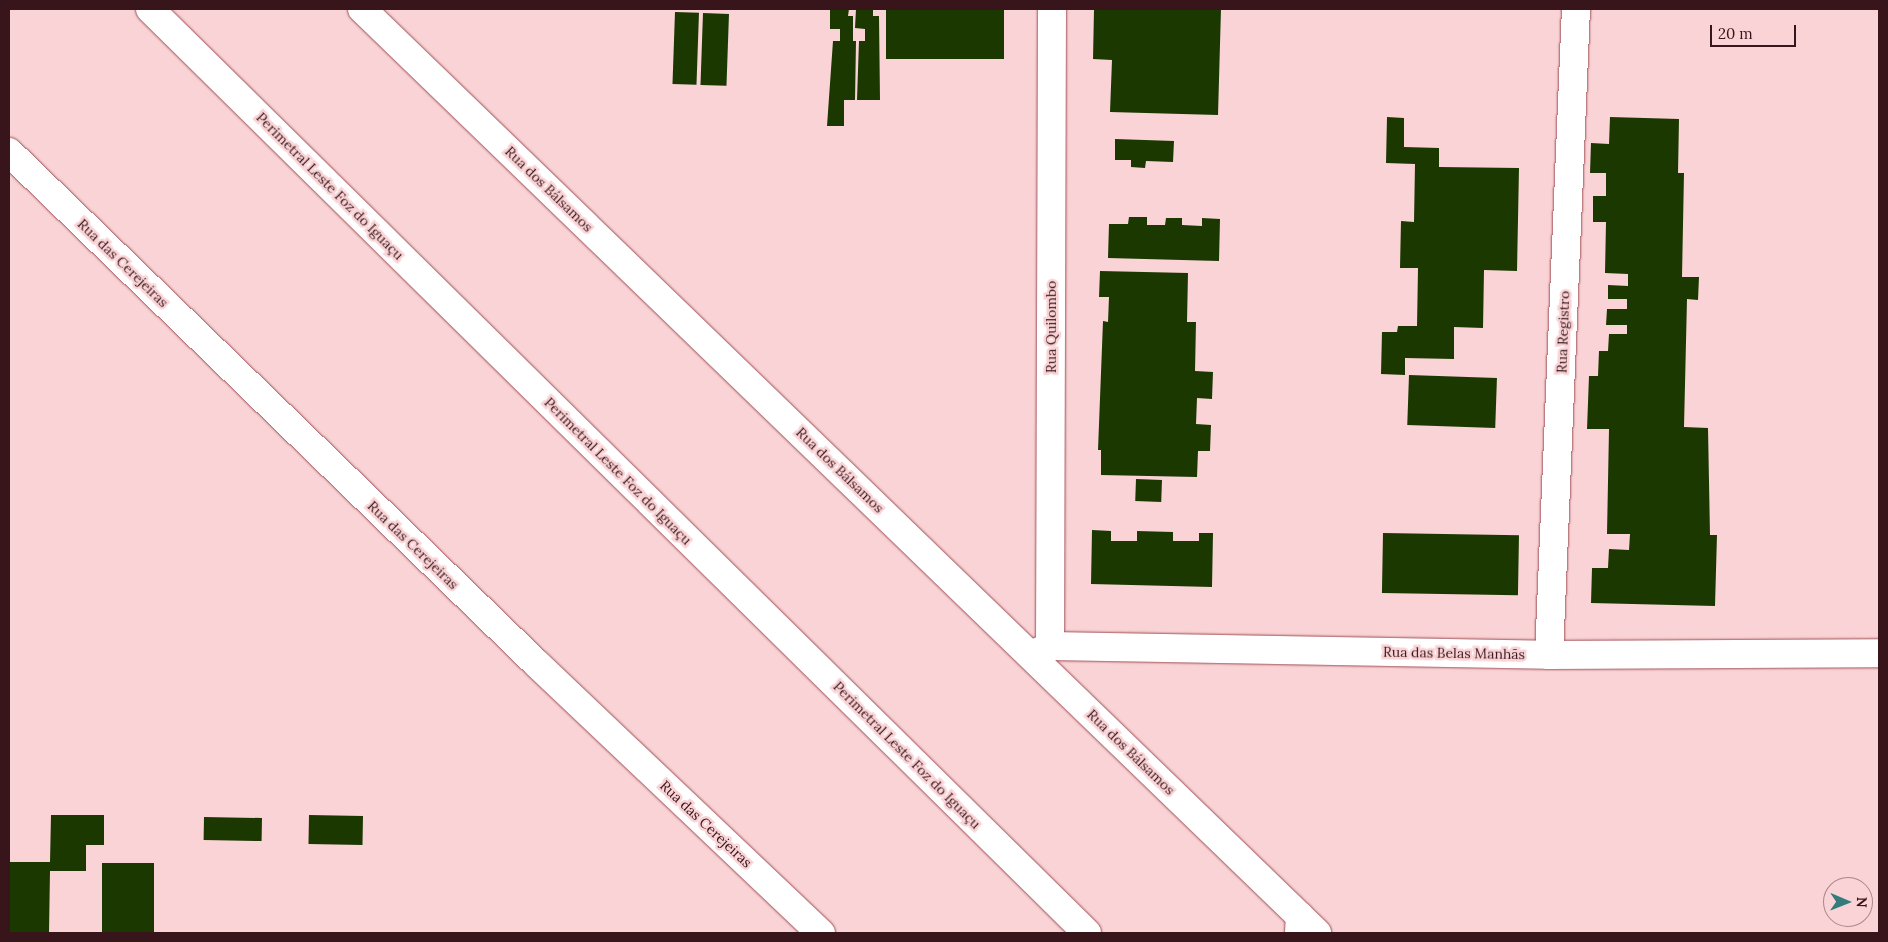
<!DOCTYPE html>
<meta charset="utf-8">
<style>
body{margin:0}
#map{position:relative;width:1888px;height:942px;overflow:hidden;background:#f9d3d5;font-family:Lora,serif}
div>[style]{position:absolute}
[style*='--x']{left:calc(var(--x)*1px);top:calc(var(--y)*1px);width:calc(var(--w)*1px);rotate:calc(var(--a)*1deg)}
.building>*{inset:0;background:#1b3801;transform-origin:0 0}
.roads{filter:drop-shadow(0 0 1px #9f4e57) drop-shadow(0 0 1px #9f4e57)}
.street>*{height:28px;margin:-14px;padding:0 14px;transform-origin:14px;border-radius:14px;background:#fff}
.secondary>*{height:28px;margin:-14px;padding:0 14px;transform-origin:14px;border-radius:14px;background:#fff}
.highway>*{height:28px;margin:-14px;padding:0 14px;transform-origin:14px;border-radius:14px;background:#fff}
span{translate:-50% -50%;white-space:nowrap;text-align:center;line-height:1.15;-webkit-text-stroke:5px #f9d3d5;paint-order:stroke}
.street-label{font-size:14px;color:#37151a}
.frame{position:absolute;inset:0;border:10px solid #37151a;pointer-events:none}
.north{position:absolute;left:1823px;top:877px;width:50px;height:50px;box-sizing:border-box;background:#f9d3d5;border:1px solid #ab878a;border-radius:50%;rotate:91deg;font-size:14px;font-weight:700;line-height:20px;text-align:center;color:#37151a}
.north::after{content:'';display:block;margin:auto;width:18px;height:22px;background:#337c7b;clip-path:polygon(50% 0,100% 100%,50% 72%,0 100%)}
.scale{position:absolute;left:1710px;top:25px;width:86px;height:22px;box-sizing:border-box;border:2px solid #37151a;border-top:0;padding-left:6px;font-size:15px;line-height:18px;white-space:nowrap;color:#37151a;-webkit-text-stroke:4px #f9d3d5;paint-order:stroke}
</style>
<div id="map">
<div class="building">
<i style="clip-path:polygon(830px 9px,849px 9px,848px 16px,853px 16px,853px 41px,856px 41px,855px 100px,844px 100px,844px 126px,827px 126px,833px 41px,840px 41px,840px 29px,830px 29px)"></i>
<i style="clip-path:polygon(856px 9px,873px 9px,873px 16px,879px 16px,880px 100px,857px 100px,859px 41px,865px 41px,865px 29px,855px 28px)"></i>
<i style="left:886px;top:9px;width:118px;height:50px"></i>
<i style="clip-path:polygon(1094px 9px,1221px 9px,1218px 115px,1110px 112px,1112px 60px,1093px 59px)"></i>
<i style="left:675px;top:12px;width:24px;height:72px;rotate:2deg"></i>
<i style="left:703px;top:13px;width:26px;height:72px;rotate:2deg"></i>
<i style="clip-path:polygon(1387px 117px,1404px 118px,1404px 147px,1439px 148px,1439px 167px,1519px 168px,1517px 271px,1484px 270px,1483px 328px,1454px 327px,1454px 359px,1405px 358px,1405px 375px,1381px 374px,1382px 332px,1397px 332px,1398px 326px,1417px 326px,1418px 268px,1400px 268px,1401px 221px,1414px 222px,1415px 164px,1386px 163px)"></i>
<i style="clip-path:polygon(1610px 117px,1679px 119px,1678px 173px,1684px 173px,1682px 277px,1699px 277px,1698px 300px,1687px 299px,1684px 427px,1708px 428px,1710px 535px,1717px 535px,1715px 606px,1591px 603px,1592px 568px,1608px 568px,1609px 549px,1629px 550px,1630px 534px,1607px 534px,1609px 429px,1587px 429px,1589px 376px,1598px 376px,1599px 351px,1608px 351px,1609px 334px,1627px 334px,1627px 325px,1606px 325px,1607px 309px,1627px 309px,1627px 299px,1608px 299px,1608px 285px,1628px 286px,1628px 274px,1605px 273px,1606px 222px,1593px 222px,1593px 196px,1606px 196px,1606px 173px,1590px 173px,1591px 143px,1609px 144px)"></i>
<i style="clip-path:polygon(1115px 139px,1174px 141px,1173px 162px,1146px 161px,1145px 168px,1131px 167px,1131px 160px,1115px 160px)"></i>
<i style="clip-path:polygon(1129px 217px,1147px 217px,1147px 225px,1165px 225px,1166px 218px,1182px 218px,1182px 225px,1202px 226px,1202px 218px,1220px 219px,1219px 261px,1108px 258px,1109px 224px,1128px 224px)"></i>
<i style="clip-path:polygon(1100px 271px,1188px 273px,1187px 322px,1196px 322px,1195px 371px,1213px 372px,1212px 399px,1197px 398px,1196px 424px,1211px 425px,1210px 451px,1198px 451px,1197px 477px,1101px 475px,1101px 450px,1098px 450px,1103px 321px,1108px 322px,1109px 297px,1099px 297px)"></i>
<i style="left:1409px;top:375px;width:88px;height:50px;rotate:2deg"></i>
<i style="left:1136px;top:479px;width:26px;height:22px;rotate:2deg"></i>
<i style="clip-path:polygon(1092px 530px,1111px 531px,1111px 541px,1137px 541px,1137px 531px,1173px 532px,1173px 541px,1199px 541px,1199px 533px,1213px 533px,1212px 587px,1091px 584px)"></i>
<i style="left:1383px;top:533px;width:136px;height:60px;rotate:1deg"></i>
<i style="clip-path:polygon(51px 815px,104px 815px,104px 845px,86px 845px,86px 871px,50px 871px,49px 933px,9px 933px,9px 862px,50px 862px)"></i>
<i style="left:309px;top:815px;width:54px;height:29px;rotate:1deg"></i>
<i style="left:204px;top:817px;width:58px;height:23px;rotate:1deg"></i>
<i style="left:102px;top:863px;width:52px;height:70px"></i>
</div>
<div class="roads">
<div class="street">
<i style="--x:362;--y:9;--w:1329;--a:44.05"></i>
<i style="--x:1050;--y:646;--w:637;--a:-89.82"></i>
<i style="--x:1031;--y:655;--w:21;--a:-25"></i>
<i style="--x:1050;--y:646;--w:499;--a:1"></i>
<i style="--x:1549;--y:655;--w:330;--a:-0.3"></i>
<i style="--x:1549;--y:655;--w:647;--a:-87.61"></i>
</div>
<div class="secondary">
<i style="--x:9;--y:152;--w:734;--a:44.12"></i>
<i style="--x:536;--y:663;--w:393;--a:43.5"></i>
</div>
<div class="highway">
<i style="--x:150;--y:9;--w:1316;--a:44.6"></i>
<i style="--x:1299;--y:933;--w:17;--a:-87"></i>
</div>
</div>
<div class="street-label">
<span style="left:330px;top:186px;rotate:45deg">Perimetral Leste Foz do Iguaçu</span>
<span style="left:549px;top:189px;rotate:44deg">Rua dos Bálsamos</span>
<span style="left:123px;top:263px;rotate:44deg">Rua das Cerejeiras</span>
<span style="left:1051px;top:327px;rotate:-90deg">Rua Quilombo</span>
<span style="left:1563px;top:332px;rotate:-88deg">Rua Registro</span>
<span style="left:840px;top:470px;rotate:44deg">Rua dos Bálsamos</span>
<span style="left:618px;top:471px;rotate:45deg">Perimetral Leste Foz do Iguaçu</span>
<span style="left:413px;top:545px;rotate:44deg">Rua das Cerejeiras</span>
<span style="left:1454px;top:653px;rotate:1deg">Rua das Belas Manhãs</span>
<span style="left:1131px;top:752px;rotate:44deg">Rua dos Bálsamos</span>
<span style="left:907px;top:755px;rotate:45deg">Perimetral Leste Foz do Iguaçu</span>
<span style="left:706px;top:824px;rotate:43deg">Rua das Cerejeiras</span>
</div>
<div class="frame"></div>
<div class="north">N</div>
<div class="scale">20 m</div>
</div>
